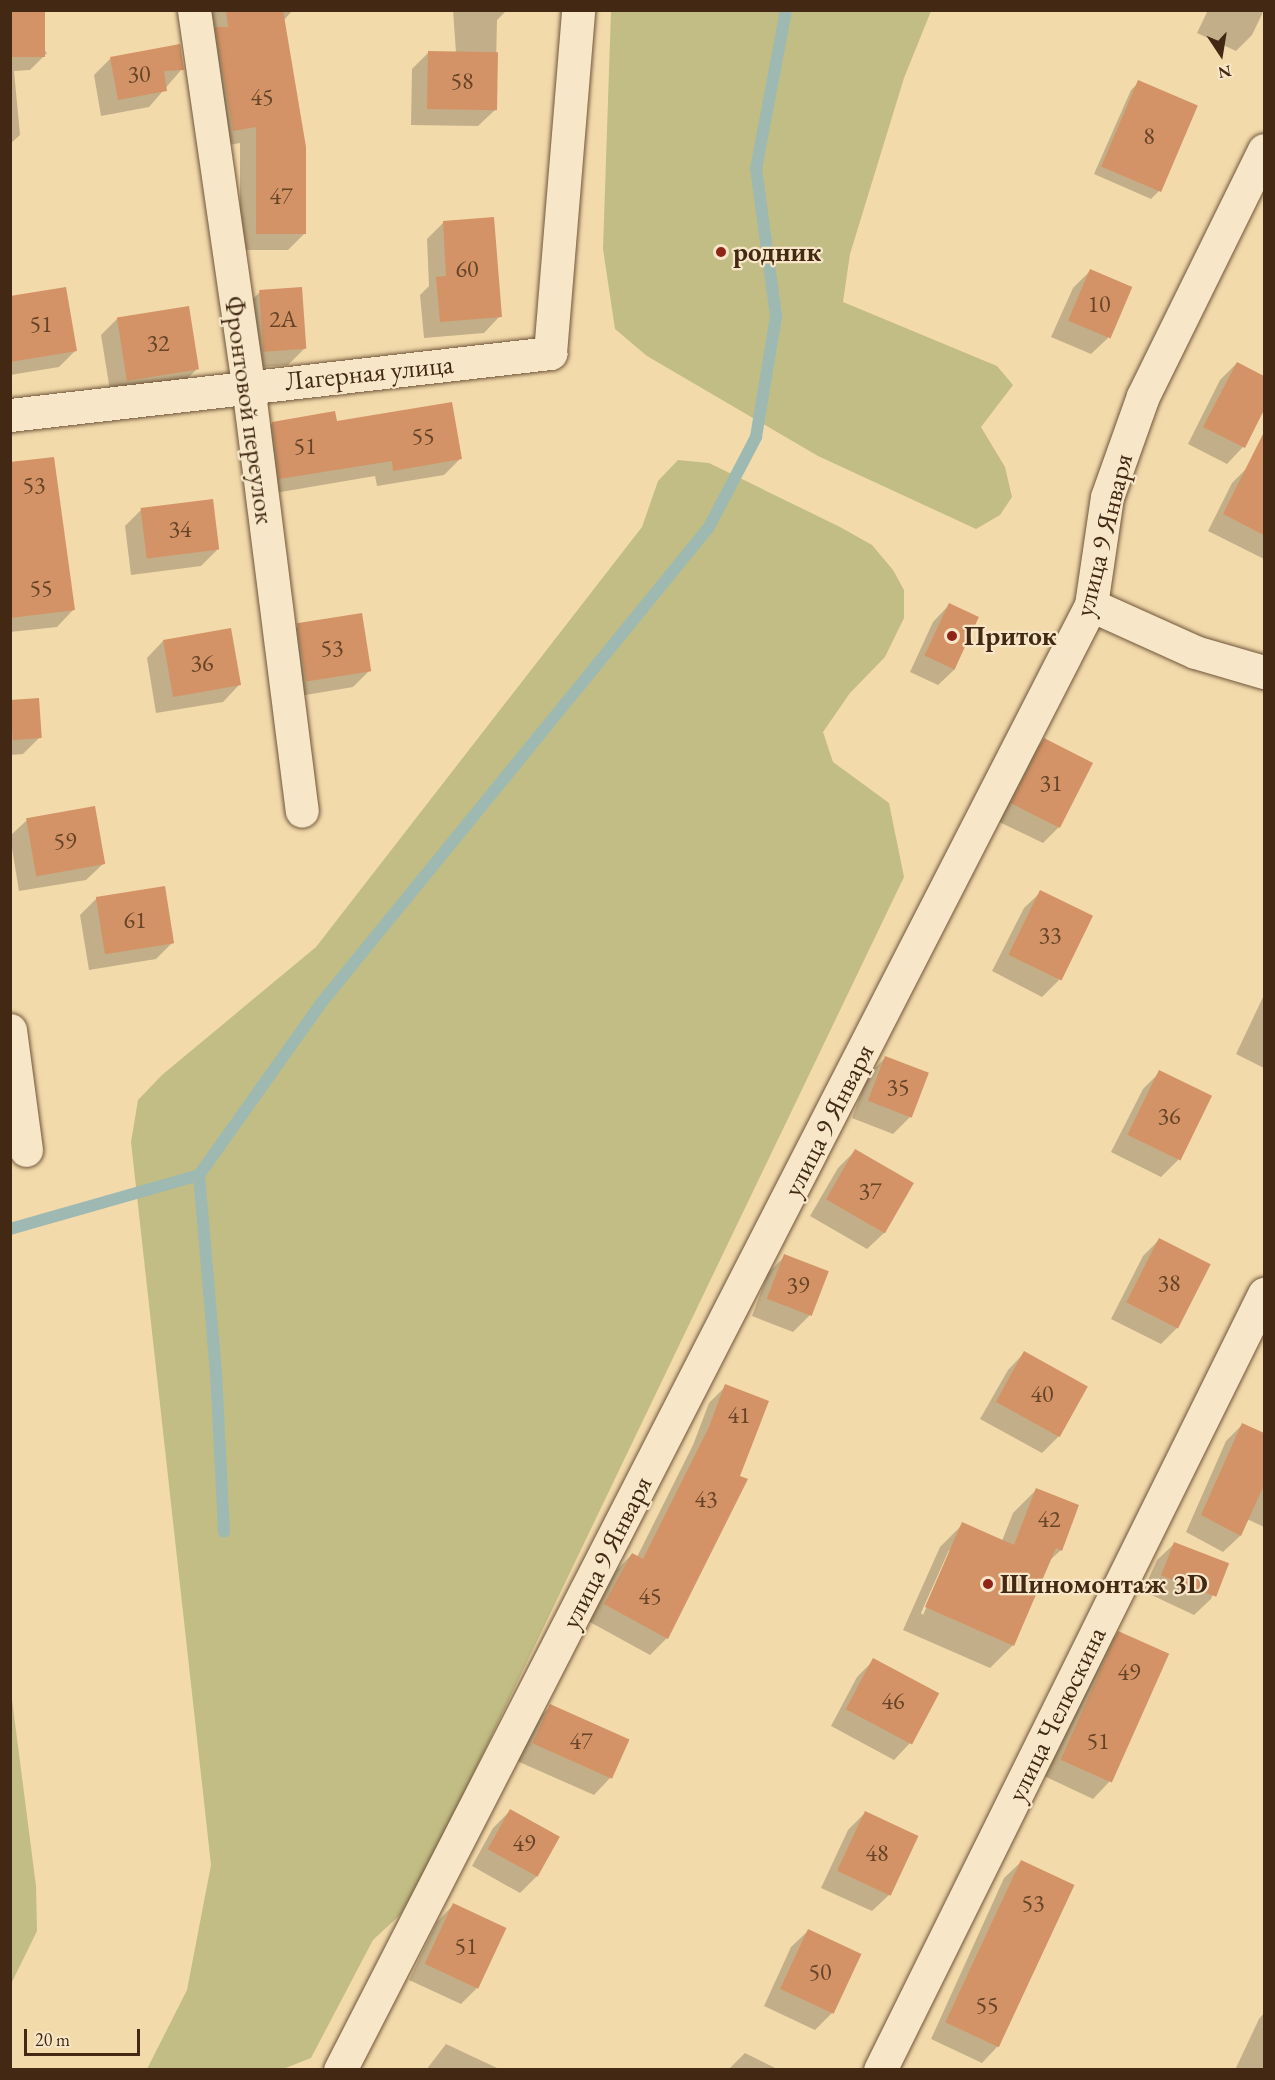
<!DOCTYPE html>
<meta charset="utf-8">
<style>
body{margin:0}
#map{position:relative;width:1275px;height:2080px;overflow:hidden;background:#f3daab;font-family:"EB Garamond",serif}
div>[style]{position:absolute}
[style*='--x']{left:calc(var(--x)*1px);top:calc(var(--y)*1px);width:calc(var(--w)*1px);rotate:calc(var(--a)*1deg)}
.green>*{inset:0;background:#c2bd84}
.shadow>*{inset:0;background:#0003}
.stream>*{height:12px;margin:-6px;padding:0 6px;transform-origin:6px;border-radius:6px;background:#9db9b1}
.building>*{inset:0;background:#d39366;transform-origin:0 0}
.roads{filter:drop-shadow(0 0 2px #6f553a) drop-shadow(0 0 2px #6f553a)}
.street>*{height:33px;margin:-16.5px;padding:0 16.5px;transform-origin:16.5px;border-radius:16.5px;background:#f7e7c8}
.dots>*{width:16px;height:16px;translate:-50% -50%;box-sizing:border-box;border:3px solid #f7e7c8;border-radius:50%}
span{translate:-50% -50%;white-space:nowrap;text-align:center;line-height:1.15;-webkit-text-stroke:4.5px #f7e7c8;paint-order:stroke}
.number-label{font-size:24px;color:#674428}
.number-label span{-webkit-text-stroke-width:0}
.poi-label{font-size:27px;color:#432914;font-weight:700}
.left{translate:0 -50%;text-align:left}
.street-label{font-size:27px;color:#432914}
.frame{position:absolute;inset:0;border:12px solid #432914;pointer-events:none}
.north{position:absolute;left:1191px;top:24px;width:60px;height:60px;-webkit-text-stroke:4px #f7e7c8;paint-order:stroke;rotate:168deg;font-size:16px;font-weight:700;line-height:24px;text-align:center;color:#432914}
.north::after{content:'';display:block;margin:auto;width:21px;height:27px;background:#432914;clip-path:polygon(50% 0,100% 100%,50% 72%,0 100%)}
.scale{position:absolute;left:24px;top:2029px;width:116px;height:27px;box-sizing:border-box;border:3px solid #432914;border-top:0;padding-left:8px;font-size:18px;line-height:21px;white-space:nowrap;color:#432914;-webkit-text-stroke:4px #f7e7c8;paint-order:stroke}
</style>
<div id="map">
<div class="green">
<i style="clip-path:polygon(611px 11px,931px 11px,904px 78px,850px 254px,843px 302px,997px 366px,1013px 385px,981px 427px,1005px 467px,1012px 497px,1000px 515px,976px 529px,818px 456px,647px 356px,615px 329px,603px 249px)"></i>
<i style="clip-path:polygon(678px 460px,709px 463px,840px 527px,872px 545px,893px 570px,904px 590px,904px 618px,885px 657px,850px 693px,823px 732px,833px 762px,889px 803px,904px 877px,430px 1864px,401px 1914px,373px 1940px,311px 2058px,283px 2069px,147px 2069px,187px 1990px,211px 1865px,131px 1142px,138px 1100px,162px 1075px,316px 947px,642px 527px,658px 481px)"></i>
<i style="clip-path:polygon(10px 1684px,36px 1886px,37px 1931px,11px 1984px)"></i>
</div>
<div class="shadow">
<i style="clip-path:polygon(10px 10px,47px 53px,30px 70px,14px 71px,20px 135px,10px 144px)"></i>
<i style="clip-path:polygon(207px 10px,293px 10px,283px 21px,305px 233px,288px 250px,240px 250px,240px 143px,217px 147px)"></i>
<i style="clip-path:polygon(453px 10px,507px 10px,497px 20px,495px 110px,478px 126px,411px 125px,412px 69px,429px 52px,456px 53px)"></i>
<i style="clip-path:polygon(1208px 10px,1264px 10px,1252px 35px,1236px 51px,1197px 33px)"></i>
<i style="clip-path:polygon(111px 58px,182px 69px,149px 107px,101px 116px,94px 75px)"></i>
<i style="clip-path:polygon(1139px 82px,1159px 191px,1151px 199px,1094px 174px,1131px 90px)"></i>
<i style="clip-path:polygon(444px 222px,500px 316px,484px 333px,424px 338px,420px 295px,429px 286px,427px 239px)"></i>
<i style="clip-path:polygon(1090px 271px,1108px 338px,1091px 354px,1051px 337px,1073px 288px)"></i>
<i style="clip-path:polygon(260px 292px,305px 348px,288px 365px,247px 368px,243px 308px)"></i>
<i style="clip-path:polygon(10px 298px,75px 351px,59px 367px,10px 375px)"></i>
<i style="clip-path:polygon(118px 318px,197px 369px,181px 385px,111px 397px,101px 335px)"></i>
<i style="clip-path:polygon(1237px 363px,1264px 378px,1264px 406px,1243px 447px,1227px 464px,1188px 444px,1220px 380px)"></i>
<i style="clip-path:polygon(272px 423px,335px 423px,460px 459px,444px 475px,377px 486px,375px 476px,263px 495px,256px 440px)"></i>
<i style="clip-path:polygon(10px 463px,73px 610px,57px 627px,10px 632px)"></i>
<i style="clip-path:polygon(1249px 466px,1264px 474px,1264px 559px,1208px 531px,1232px 483px)"></i>
<i style="clip-path:polygon(142px 509px,217px 550px,201px 566px,131px 575px,125px 526px)"></i>
<i style="clip-path:polygon(949px 605px,977px 617px,955px 669px,938px 685px,910px 672px,933px 622px)"></i>
<i style="clip-path:polygon(298px 626px,370px 670px,353px 687px,288px 698px,281px 642px)"></i>
<i style="clip-path:polygon(163px 641px,239px 685px,223px 702px,156px 713px,147px 658px)"></i>
<i style="clip-path:polygon(10px 701px,40px 737px,23px 754px,10px 755px)"></i>
<i style="clip-path:polygon(1044px 740px,1059px 827px,1043px 843px,995px 820px,1028px 756px)"></i>
<i style="clip-path:polygon(27px 820px,103px 864px,86px 880px,19px 891px,10px 836px)"></i>
<i style="clip-path:polygon(1041px 892px,1059px 980px,1042px 997px,992px 971px,1024px 908px)"></i>
<i style="clip-path:polygon(97px 898px,173px 942px,156px 959px,89px 970px,80px 915px)"></i>
<i style="clip-path:polygon(1264px 995px,1264px 1068px,1236px 1054px)"></i>
<i style="clip-path:polygon(885px 1058px,910px 1117px,893px 1134px,852px 1118px,868px 1075px)"></i>
<i style="clip-path:polygon(1160px 1072px,1178px 1160px,1161px 1177px,1111px 1152px,1143px 1089px)"></i>
<i style="clip-path:polygon(855px 1151px,912px 1184px,884px 1233px,867px 1249px,810px 1216px,838px 1168px)"></i>
<i style="clip-path:polygon(1159px 1240px,1177px 1328px,1161px 1344px,1111px 1319px,1143px 1256px)"></i>
<i style="clip-path:polygon(785px 1256px,810px 1315px,793px 1332px,752px 1316px,768px 1273px)"></i>
<i style="clip-path:polygon(1024px 1353px,1086px 1387px,1059px 1436px,1042px 1453px,980px 1419px,1008px 1370px)"></i>
<i style="clip-path:polygon(726px 1386px,667px 1638px,650px 1655px,588px 1621px,616px 1571px,632px 1554px,637px 1557px,693px 1445px,709px 1403px)"></i>
<i style="clip-path:polygon(1242px 1425px,1264px 1435px,1264px 1527px,1247px 1519px,1240px 1536px,1223px 1552px,1186px 1532px,1226px 1441px)"></i>
<i style="clip-path:polygon(evenodd,1036px 1490px,1061px 1550px,1049px 1561px,1013px 1645px,990px 1668px,903px 1630px,940px 1547px,963px 1524px,1002px 1541px,1013px 1513px,1036px 1490px,949px 1550px,952px 1550px,923px 1615px,921px 1613px,949px 1550px)"></i>
<i style="clip-path:polygon(1174px 1544px,1227px 1564px,1211px 1599px,1194px 1615px,1143px 1591px,1157px 1560px)"></i>
<i style="clip-path:polygon(1119px 1632px,1109px 1782px,1093px 1799px,1042px 1775px,1102px 1649px)"></i>
<i style="clip-path:polygon(874px 1660px,910px 1743px,894px 1760px,831px 1726px,857px 1677px)"></i>
<i style="clip-path:polygon(551px 1706px,610px 1778px,594px 1795px,517px 1761px,534px 1722px)"></i>
<i style="clip-path:polygon(510px 1811px,537px 1876px,520px 1893px,472px 1866px,493px 1828px)"></i>
<i style="clip-path:polygon(865px 1813px,889px 1895px,872px 1911px,821px 1888px,848px 1830px)"></i>
<i style="clip-path:polygon(1021px 1862px,1072px 1886px,998px 2046px,982px 2063px,931px 2039px,1004px 1878px)"></i>
<i style="clip-path:polygon(453px 1905px,477px 1988px,461px 2004px,409px 1980px,437px 1922px)"></i>
<i style="clip-path:polygon(808px 1931px,832px 2013px,815px 2030px,764px 2006px,791px 1947px)"></i>
<i style="clip-path:polygon(1264px 2013px,1264px 2070px,1235px 2070px,1259px 2019px)"></i>
<i style="clip-path:polygon(446px 2044px,497px 2068px,497px 2070px,426px 2070px)"></i>
<i style="clip-path:polygon(745px 2053px,779px 2070px,728px 2070px)"></i>
</div>
<div class="stream">
<i style="--x:199;--y:1175;--w:199;--a:85.1"></i>
<i style="--x:216;--y:1373;--w:159;--a:87.1"></i>
<i style="--x:10;--y:1229;--w:197;--a:-15.9"></i>
<i style="--x:199;--y:1175;--w:212;--a:-54.6"></i>
<i style="--x:322;--y:1002;--w:613;--a:-50.83"></i>
<i style="--x:709;--y:527;--w:102;--a:-62.4"></i>
<i style="--x:756;--y:437;--w:123;--a:-80.6"></i>
<i style="--x:776;--y:316;--w:148;--a:-97.7"></i>
<i style="--x:756;--y:169;--w:162;--a:-79.3"></i>
</div>
<div class="building">
<i style="left:10px;top:10px;width:35px;height:47px"></i>
<i style="clip-path:polygon(226px 10px,283px 10px,306px 147px,306px 234px,256px 234px,256px 127px,233px 131px,215px 27px,228px 27px)"></i>
<i style="clip-path:polygon(180px 44px,184px 70px,164px 71px,167px 91px,118px 100px,110px 57px)"></i>
<i style="left:428px;top:51px;width:70px;height:58px;rotate:1deg"></i>
<i style="left:1138px;top:80px;width:65px;height:94px;rotate:23deg"></i>
<i style="clip-path:polygon(494px 217px,502px 317px,440px 322px,436px 277px,446px 276px,443px 221px)"></i>
<i style="left:1090px;top:269px;width:46px;height:56px;rotate:23deg"></i>
<i style="clip-path:polygon(66px 287px,77px 351px,10px 362px,10px 296px)"></i>
<i style="left:302px;top:287px;width:62px;height:43px;rotate:86deg"></i>
<i style="left:189px;top:306px;width:64px;height:73px;rotate:81deg"></i>
<i style="clip-path:polygon(1237px 362px,1264px 376px,1264px 410px,1245px 448px,1203px 427px)"></i>
<i style="clip-path:polygon(452px 402px,462px 459px,393px 471px,392px 461px,279px 479px,272px 422px,335px 411px,337px 421px)"></i>
<i style="clip-path:polygon(1264px 432px,1264px 535px,1223px 514px)"></i>
<i style="clip-path:polygon(54px 457px,75px 610px,10px 618px,10px 462px)"></i>
<i style="left:213px;top:499px;width:51px;height:73px;rotate:83deg"></i>
<i style="left:949px;top:603px;width:33px;height:58px;rotate:25deg"></i>
<i style="left:362px;top:613px;width:59px;height:66px;rotate:81deg"></i>
<i style="left:231px;top:628px;width:58px;height:69px;rotate:80deg"></i>
<i style="left:39px;top:698px;width:40px;height:29px;rotate:86deg"></i>
<i style="left:1044px;top:738px;width:55px;height:73px;rotate:27deg"></i>
<i style="left:95px;top:806px;width:59px;height:70px;rotate:80deg"></i>
<i style="left:165px;top:886px;width:58px;height:70px;rotate:81deg"></i>
<i style="left:1040px;top:890px;width:59px;height:72px;rotate:26deg"></i>
<i style="left:885px;top:1056px;width:47px;height:48px;rotate:21deg"></i>
<i style="left:1159px;top:1070px;width:59px;height:72px;rotate:26deg"></i>
<i style="left:855px;top:1149px;width:68px;height:58px;rotate:30deg"></i>
<i style="left:1159px;top:1238px;width:58px;height:72px;rotate:27deg"></i>
<i style="left:784px;top:1254px;width:48px;height:48px;rotate:21deg"></i>
<i style="left:1024px;top:1351px;width:73px;height:58px;rotate:29deg"></i>
<i style="clip-path:polygon(725px 1384px,769px 1401px,740px 1476px,748px 1479px,668px 1639px,604px 1604px,632px 1553px,643px 1559px,709px 1427px)"></i>
<i style="clip-path:polygon(1242px 1423px,1264px 1433px,1264px 1485px,1241px 1536px,1201px 1515px)"></i>
<i style="clip-path:polygon(1036px 1488px,1079px 1505px,1062px 1551px,1056px 1548px,1014px 1646px,925px 1607px,962px 1522px,1014px 1545px)"></i>
<i style="left:1174px;top:1542px;width:59px;height:36px;rotate:21deg"></i>
<i style="left:1118px;top:1631px;width:56px;height:141px;rotate:24deg"></i>
<i style="left:873px;top:1658px;width:75px;height:58px;rotate:28deg"></i>
<i style="left:550px;top:1704px;width:87px;height:43px;rotate:24deg"></i>
<i style="left:510px;top:1809px;width:57px;height:46px;rotate:29deg"></i>
<i style="left:865px;top:1811px;width:59px;height:66px;rotate:25deg"></i>
<i style="left:1021px;top:1860px;width:59px;height:179px;rotate:25deg"></i>
<i style="left:453px;top:1903px;width:59px;height:67px;rotate:25deg"></i>
<i style="left:808px;top:1929px;width:59px;height:66px;rotate:25deg"></i>
</div>
<div class="roads">
<div class="street">
<i style="--x:194;--y:10;--w:379;--a:81.8"></i>
<i style="--x:248;--y:385;--w:429;--a:82.8"></i>
<i style="--x:10;--y:415;--w:544;--a:-6.55"></i>
<i style="--x:550;--y:353;--w:344;--a:-85.3"></i>
<i style="--x:1091;--y:605;--w:114;--a:24.3"></i>
<i style="--x:1195;--y:652;--w:72;--a:16.2"></i>
<i style="--x:10;--y:1030;--w:121;--a:82.4"></i>
<i style="--x:340;--y:2070;--w:1646;--a:-62.86"></i>
<i style="--x:1091;--y:605;--w:109;--a:-81.6"></i>
<i style="--x:1107;--y:497;--w:107;--a:-70.4"></i>
<i style="--x:1143;--y:396;--w:274;--a:-63.8"></i>
<i style="--x:880;--y:2070;--w:866;--a:-63.67"></i>
</div>
</div>
<div class="dots">
<i style="left:721px;top:252px;background:#8f2418"></i>
<i style="left:952px;top:636px;background:#8f2418"></i>
<i style="left:988px;top:1584px;background:#8f2418"></i>
</div>
<div class="number-label">
<span style="left:139px;top:74px">30</span>
<span style="left:462px;top:81px">58</span>
<span style="left:262px;top:97px">45</span>
<span style="left:1149px;top:136px">8</span>
<span style="left:281px;top:196px">47</span>
<span style="left:467px;top:269px">60</span>
<span style="left:1099px;top:304px">10</span>
<span style="left:283px;top:319px">2А</span>
<span style="left:41px;top:324px">51</span>
<span style="left:158px;top:343px">32</span>
<span style="left:423px;top:436px">55</span>
<span style="left:305px;top:446px">51</span>
<span style="left:34px;top:485px">53</span>
<span style="left:180px;top:529px">34</span>
<span style="left:41px;top:588px">55</span>
<span style="left:332px;top:648px">53</span>
<span style="left:202px;top:663px">36</span>
<span style="left:1051px;top:783px">31</span>
<span style="left:65px;top:841px">59</span>
<span style="left:135px;top:920px">61</span>
<span style="left:1050px;top:935px">33</span>
<span style="left:898px;top:1087px">35</span>
<span style="left:1169px;top:1116px">36</span>
<span style="left:870px;top:1191px">37</span>
<span style="left:1169px;top:1283px">38</span>
<span style="left:798px;top:1285px">39</span>
<span style="left:1042px;top:1394px">40</span>
<span style="left:739px;top:1415px">41</span>
<span style="left:706px;top:1499px">43</span>
<span style="left:1049px;top:1519px">42</span>
<span style="left:650px;top:1596px">45</span>
<span style="left:1129px;top:1672px">49</span>
<span style="left:893px;top:1701px">46</span>
<span style="left:581px;top:1741px">47</span>
<span style="left:1098px;top:1741px">51</span>
<span style="left:524px;top:1843px">49</span>
<span style="left:877px;top:1853px">48</span>
<span style="left:1033px;top:1903px">53</span>
<span style="left:466px;top:1946px">51</span>
<span style="left:820px;top:1972px">50</span>
<span style="left:987px;top:2005px">55</span>
</div>
<div class="poi-label">
<span class="left" style="left:733px;top:252px">родник</span>
<span class="left" style="left:964px;top:636px">Приток</span>
<span class="left" style="left:1000px;top:1584px">Шиномонтаж 3D</span>
</div>
<div class="street-label">
<span style="left:369px;top:372px;rotate:-6deg">Лагерная улица</span>
<span style="left:250px;top:410px;rotate:82deg">Фронтовой переулок</span>
<span style="left:1103px;top:535px;rotate:-76deg">улица 9 Января</span>
<span style="left:828px;top:1120px;rotate:-63deg">улица 9 Января</span>
<span style="left:606px;top:1552px;rotate:-63deg">улица 9 Января</span>
<span style="left:1056px;top:1714px;rotate:-64deg">улица Челюскина</span>
</div>
<div class="frame"></div>
<div class="north">N</div>
<div class="scale">20 m</div>
</div>
